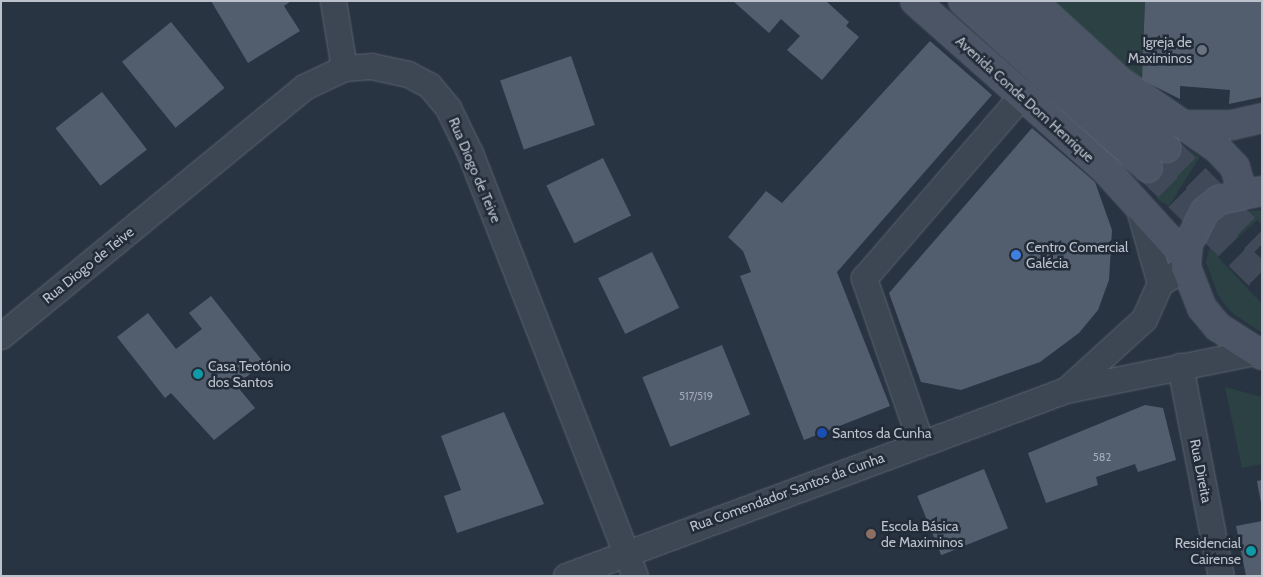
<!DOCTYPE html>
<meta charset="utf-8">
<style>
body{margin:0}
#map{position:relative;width:1263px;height:577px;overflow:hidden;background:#293443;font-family:Cabin,sans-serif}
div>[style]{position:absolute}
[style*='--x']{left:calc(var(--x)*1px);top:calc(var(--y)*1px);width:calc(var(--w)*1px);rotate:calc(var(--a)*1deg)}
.green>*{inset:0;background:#2b4144;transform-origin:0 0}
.building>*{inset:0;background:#525d6e;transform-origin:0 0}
.secondary-tunnel>*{height:28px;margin-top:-14px;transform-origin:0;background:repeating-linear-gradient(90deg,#3f4958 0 28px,transparent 0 42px)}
.roads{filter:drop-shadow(0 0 1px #5c6470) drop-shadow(0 0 1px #5c6470)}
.street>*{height:25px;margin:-12.5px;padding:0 12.5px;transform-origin:12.5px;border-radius:12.5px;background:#3d4653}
.secondary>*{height:28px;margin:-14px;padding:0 14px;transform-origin:14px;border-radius:14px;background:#4b5566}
.dots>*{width:14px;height:14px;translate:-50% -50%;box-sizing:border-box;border:2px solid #222b38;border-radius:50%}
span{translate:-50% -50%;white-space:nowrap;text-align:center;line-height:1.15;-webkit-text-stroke:5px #222b38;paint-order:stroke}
.number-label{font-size:11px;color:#a1a9b4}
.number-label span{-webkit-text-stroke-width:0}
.poi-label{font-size:14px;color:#bbc2cc}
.right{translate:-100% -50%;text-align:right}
.left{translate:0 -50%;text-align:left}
.street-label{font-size:14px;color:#bbc2cc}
.frame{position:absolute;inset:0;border:2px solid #bbc2cc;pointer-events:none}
</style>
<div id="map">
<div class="green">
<i style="clip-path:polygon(1053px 1px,1145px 1px,1144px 19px,1166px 20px,1181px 51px,1180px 99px,1142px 80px)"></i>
<i style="left:1187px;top:149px;width:15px;height:58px;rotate:32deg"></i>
<i style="clip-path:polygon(1262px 210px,1262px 225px,1257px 220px,1218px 257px,1262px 304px,1262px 333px,1231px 312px,1218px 295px,1206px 262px,1214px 230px,1240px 212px)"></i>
<i style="clip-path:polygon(1225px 387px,1262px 397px,1262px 464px,1242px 468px)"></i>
</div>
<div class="building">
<i style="clip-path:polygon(211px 1px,291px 1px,284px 6px,300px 31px,248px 63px)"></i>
<i style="clip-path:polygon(733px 1px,826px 1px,849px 22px,846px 26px,859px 37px,822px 80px,787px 50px,800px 36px,781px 19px,769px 33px)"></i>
<i style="clip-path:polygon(1145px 1px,1262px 1px,1262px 97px,1229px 104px,1230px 90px,1180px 86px,1180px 99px,1142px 80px)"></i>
<i style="left:171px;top:22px;width:85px;height:63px;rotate:51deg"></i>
<i style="clip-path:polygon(930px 41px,992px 95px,837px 272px,890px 406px,804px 440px,740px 276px,751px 272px,743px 251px,728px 237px,766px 191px,782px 203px)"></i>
<i style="left:571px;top:56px;width:73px;height:75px;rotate:71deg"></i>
<i style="left:102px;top:92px;width:73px;height:59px;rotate:52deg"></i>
<i style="clip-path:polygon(1032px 128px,1095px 182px,1112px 230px,1109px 280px,1098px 310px,1079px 333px,1040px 362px,961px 390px,921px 382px,889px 293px)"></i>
<i style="left:603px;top:158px;width:64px;height:63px;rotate:64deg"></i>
<i style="left:652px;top:252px;width:62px;height:60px;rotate:64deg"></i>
<i style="clip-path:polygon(211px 296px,264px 363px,236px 385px,255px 408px,214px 440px,171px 393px,165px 398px,117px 337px,148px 313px,176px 349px,202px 329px,189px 313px)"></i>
<i style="left:722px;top:345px;width:75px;height:86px;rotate:68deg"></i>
<i style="clip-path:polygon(1145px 405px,1163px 408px,1176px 460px,1138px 472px,1135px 464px,1096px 477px,1098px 485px,1046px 503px,1028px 453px)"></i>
<i style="clip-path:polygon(504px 412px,544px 504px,457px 533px,444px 496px,461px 490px,441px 436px)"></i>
<i style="left:984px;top:469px;width:64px;height:72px;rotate:68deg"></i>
<i style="clip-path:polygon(1262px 480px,1262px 502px,1261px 503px,1257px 481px)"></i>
<i style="clip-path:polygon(1262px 521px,1262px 576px,1246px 576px,1236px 526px)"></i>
</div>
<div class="secondary-tunnel">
<i style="--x:1166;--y:148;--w:136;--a:45.3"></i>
<i style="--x:1148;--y:168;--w:159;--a:44.2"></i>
</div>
<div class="roads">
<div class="street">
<i style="--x:333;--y:1;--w:68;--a:80.7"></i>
<i style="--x:1139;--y:209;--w:77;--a:74.2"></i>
<i style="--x:1;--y:336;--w:392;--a:-39.4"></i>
<i style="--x:304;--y:87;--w:44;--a:-25.4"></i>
<i style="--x:344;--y:68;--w:27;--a:-4"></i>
<i style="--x:371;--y:66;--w:38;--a:12"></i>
<i style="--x:408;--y:74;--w:24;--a:28"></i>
<i style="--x:429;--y:85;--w:30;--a:50"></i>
<i style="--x:448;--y:108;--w:50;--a:63.9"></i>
<i style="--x:470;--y:153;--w:454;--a:68.7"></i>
<i style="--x:1180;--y:366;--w:214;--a:79"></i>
<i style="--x:1066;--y:390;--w:105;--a:-42.3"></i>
<i style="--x:1144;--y:319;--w:39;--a:-66"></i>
<i style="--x:1160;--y:283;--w:31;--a:-32"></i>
<i style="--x:921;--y:443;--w:175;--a:-109.1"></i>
<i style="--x:864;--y:278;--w:242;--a:-49.2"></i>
<i style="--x:566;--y:576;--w:533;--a:-20.41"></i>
<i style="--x:1066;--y:390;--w:192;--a:-11.4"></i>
</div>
<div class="secondary">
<i style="--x:915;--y:1;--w:254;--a:41.5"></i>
<i style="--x:1105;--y:169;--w:120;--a:47.7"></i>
<i style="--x:963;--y:1;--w:249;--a:42.1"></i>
<i style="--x:1000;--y:1;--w:222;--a:41.5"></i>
<i style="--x:1032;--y:1;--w:120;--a:42.3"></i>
<i style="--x:1121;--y:82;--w:118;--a:34.6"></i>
<i style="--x:1218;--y:149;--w:25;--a:47"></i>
<i style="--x:1235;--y:167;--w:26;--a:74"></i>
<i style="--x:1189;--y:125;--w:43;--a:0"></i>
<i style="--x:1232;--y:125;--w:31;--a:-13"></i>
<i style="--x:1262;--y:191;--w:44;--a:168.2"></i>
<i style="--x:1219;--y:200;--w:18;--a:142"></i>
<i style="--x:1205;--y:211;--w:37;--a:117"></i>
<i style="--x:1188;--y:244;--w:23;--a:95"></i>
<i style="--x:1186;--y:267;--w:44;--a:68.7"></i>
<i style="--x:1202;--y:308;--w:25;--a:50"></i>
<i style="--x:1218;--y:327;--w:52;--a:32.5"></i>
</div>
</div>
<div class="dots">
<i style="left:1202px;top:50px;background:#6b7280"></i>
<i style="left:1016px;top:255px;background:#3f7fe0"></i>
<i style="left:198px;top:374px;background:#0f9aa8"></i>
<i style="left:822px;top:433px;background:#1a4fb4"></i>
<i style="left:871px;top:534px;background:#8d6e63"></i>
<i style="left:1251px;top:551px;background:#0f9aa8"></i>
</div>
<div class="number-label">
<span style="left:696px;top:396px">517/519</span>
<span style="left:1102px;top:457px">582</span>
</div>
<div class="poi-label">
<span class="right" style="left:1192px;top:50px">Igreja de<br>Maximinos</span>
<span class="left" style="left:1026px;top:255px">Centro Comercial<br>Galécia</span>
<span class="left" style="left:208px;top:374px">Casa Teotónio<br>dos Santos</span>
<span class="left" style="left:832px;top:433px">Santos da Cunha</span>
<span class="left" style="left:881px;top:534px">Escola Básica<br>de Maximinos</span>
<span class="right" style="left:1241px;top:551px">Residencial<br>Cairense</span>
</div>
<div class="street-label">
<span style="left:1025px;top:99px;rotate:42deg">Avenida Conde Dom Henrique</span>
<span style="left:475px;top:170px;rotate:67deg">Rua Diogo de Teive</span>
<span style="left:88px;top:265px;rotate:-39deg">Rua Diogo de Teive</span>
<span style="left:1201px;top:471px;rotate:79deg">Rua Direita</span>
<span style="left:787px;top:492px;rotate:-20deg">Rua Comendador Santos da Cunha</span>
</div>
<div class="frame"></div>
</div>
